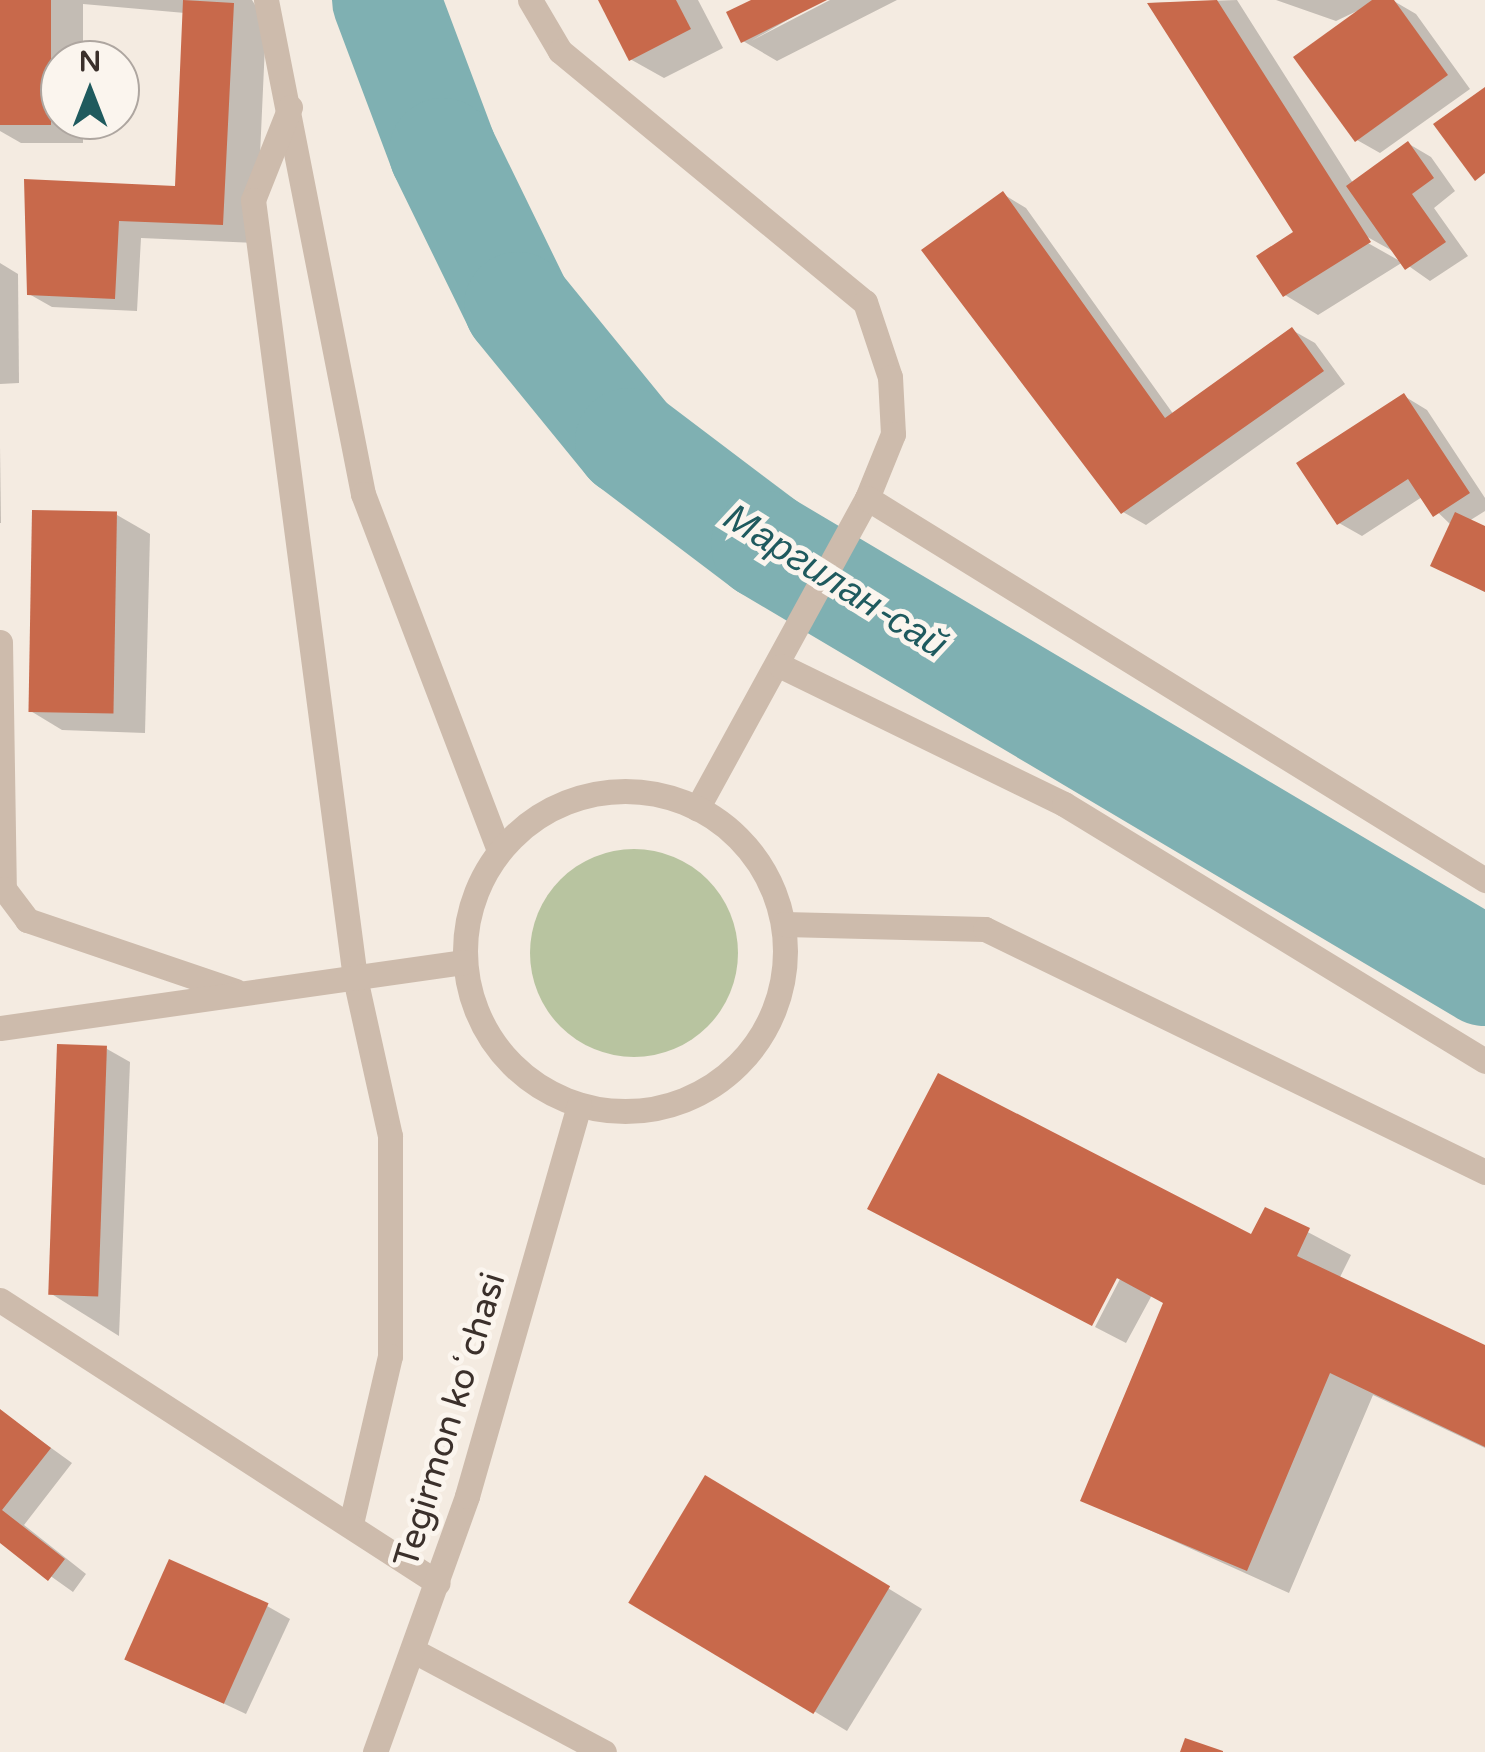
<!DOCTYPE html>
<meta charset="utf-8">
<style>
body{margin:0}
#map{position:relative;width:1485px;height:1752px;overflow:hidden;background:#f4ebe1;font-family:"Varela Round",sans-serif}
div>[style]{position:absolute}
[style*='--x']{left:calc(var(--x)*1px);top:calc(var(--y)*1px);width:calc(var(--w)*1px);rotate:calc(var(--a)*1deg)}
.green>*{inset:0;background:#b8c4a0}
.round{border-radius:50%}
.shadow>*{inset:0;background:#0003}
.river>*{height:108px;margin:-54px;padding:0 54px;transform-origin:54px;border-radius:54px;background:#7fb0b2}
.building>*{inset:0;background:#c8694b;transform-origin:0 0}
.minor>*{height:25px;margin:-12.5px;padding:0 12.5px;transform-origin:12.5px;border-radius:12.5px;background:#cdbbac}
.minor>.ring{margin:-12.5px;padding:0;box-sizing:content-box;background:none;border:25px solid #cdbbac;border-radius:50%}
span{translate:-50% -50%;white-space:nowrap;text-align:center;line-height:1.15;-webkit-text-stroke:10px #fbf5ee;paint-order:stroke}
.street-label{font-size:35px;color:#3b302b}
.water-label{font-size:38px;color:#1f5a5e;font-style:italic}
.north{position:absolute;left:40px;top:40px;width:100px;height:100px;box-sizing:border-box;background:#fbf5ee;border:2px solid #aea6a0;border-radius:50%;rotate:0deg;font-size:28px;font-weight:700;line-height:40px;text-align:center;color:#3b302b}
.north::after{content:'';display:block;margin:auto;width:35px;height:45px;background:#1f5a5e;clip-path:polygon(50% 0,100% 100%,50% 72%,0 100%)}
</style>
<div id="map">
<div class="green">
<i class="round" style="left:530px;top:849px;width:208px;height:208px"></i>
</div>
<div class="shadow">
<i style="clip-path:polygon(0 0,252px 0,266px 23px,256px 243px,141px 238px,137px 311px,52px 307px,29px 294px,27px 181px,177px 188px,185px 13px,83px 4px,83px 60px,60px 60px,60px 120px,83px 120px,83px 143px,21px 143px,0 131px)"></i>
<i style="clip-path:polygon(600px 0,698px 0,723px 48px,664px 78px,630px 59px)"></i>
<i style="clip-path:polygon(757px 0,822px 0,751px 41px,830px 0,897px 0,777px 61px,743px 41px)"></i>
<i style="clip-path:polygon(evenodd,1237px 0,1353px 183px,1409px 144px,1431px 157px,1455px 191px,1434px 208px,1468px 256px,1430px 281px,1403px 262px,1318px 315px,1285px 295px,1296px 233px,1151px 3px,1237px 0,1362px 234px,1398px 254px,1398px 260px,1359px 238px,1362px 234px)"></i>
<i style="clip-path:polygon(1276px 0,1392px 0,1416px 14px,1470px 89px,1380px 153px,1357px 140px,1357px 11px,1336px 21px)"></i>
<i style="clip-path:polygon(1003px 194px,1026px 208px,1174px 415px,1292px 330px,1315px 343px,1345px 384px,1146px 525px,1123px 512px)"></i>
<i style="clip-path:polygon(0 263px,18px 274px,19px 383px,0 384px)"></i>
<i style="clip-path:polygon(1404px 396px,1427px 410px,1485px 498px,1485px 511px,1469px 521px,1485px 529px,1485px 592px,1433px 565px,1451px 525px,1422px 497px,1362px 536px,1339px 523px)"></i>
<i style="clip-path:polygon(0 446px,1px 523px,0 523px)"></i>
<i style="clip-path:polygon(117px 515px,150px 534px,145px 733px,62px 730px,29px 710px)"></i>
<i style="clip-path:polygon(107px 1049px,130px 1062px,119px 1336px,50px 1293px)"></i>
<i style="clip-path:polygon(1266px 1210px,1351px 1255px,1339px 1279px,1485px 1348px,1485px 1448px,1373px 1395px,1289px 1593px,1083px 1500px,1172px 1305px,1152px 1295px,1126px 1343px,1095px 1327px,1120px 1279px,903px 1227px,1252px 1238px)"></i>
<i style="clip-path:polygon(0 1411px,72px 1463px,24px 1525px,86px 1574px,73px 1592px,0 1540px)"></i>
<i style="clip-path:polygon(739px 1497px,922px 1609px,847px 1731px,631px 1601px)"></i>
<i style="clip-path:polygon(267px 1606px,290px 1619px,246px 1714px,127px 1658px)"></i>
</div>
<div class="river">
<i style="--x:386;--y:0;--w:162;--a:69.4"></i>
<i style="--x:443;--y:152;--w:171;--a:64"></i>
<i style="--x:518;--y:306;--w:176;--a:50.8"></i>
<i style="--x:629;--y:442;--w:171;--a:37.1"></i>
<i style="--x:765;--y:545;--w:837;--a:30.67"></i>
</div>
<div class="building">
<i style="left:0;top:0;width:51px;height:125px"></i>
<i style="clip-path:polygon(183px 0,234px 3px,223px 225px,119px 221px,115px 299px,27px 295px,24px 179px,175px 186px)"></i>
<i style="clip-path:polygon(598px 0,676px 0,691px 29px,629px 61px)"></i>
<i style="clip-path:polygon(751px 0,827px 0,741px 43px,726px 12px)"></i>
<i style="clip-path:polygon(1217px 0,1371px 242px,1283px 297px,1256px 256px,1293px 232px,1147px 3px)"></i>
<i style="clip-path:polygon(1372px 0,1394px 0,1448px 75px,1355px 142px,1293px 57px)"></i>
<i style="clip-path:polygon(1485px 87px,1485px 173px,1475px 181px,1433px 124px)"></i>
<i style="clip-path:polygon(1408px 141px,1434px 178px,1412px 194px,1446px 242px,1405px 270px,1346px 186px)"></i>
<i style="clip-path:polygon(1003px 191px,1165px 418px,1292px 327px,1324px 371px,1121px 514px,921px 250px)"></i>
<i style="clip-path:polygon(1404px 393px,1470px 493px,1433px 517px,1408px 479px,1337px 525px,1296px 463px)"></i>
<i style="left:32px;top:510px;width:85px;height:202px;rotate:1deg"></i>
<i style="clip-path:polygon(1455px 512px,1485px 526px,1485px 592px,1430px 566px)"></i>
<i style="left:57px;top:1044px;width:50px;height:251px;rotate:2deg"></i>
<i style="clip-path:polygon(938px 1073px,1251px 1234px,1265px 1207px,1310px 1228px,1297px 1256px,1485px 1345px,1485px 1447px,1330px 1373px,1247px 1571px,1080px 1501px,1163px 1303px,1117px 1278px,1092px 1326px,867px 1209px)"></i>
<i style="clip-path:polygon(0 1409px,51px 1448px,2px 1510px,65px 1559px,48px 1581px,0 1543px)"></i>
<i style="left:705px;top:1475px;width:216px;height:149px;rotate:31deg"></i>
<i style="left:169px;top:1559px;width:109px;height:110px;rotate:24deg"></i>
<i style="clip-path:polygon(1185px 1738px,1223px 1751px,1223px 1752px,1180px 1752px)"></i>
</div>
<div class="minor">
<i style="--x:266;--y:0;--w:503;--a:78.89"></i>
<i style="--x:363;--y:494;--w:381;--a:69.1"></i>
<i style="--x:530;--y:0;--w:59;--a:59.5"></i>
<i style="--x:560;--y:51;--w:395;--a:39.5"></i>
<i style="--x:865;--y:302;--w:79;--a:71.6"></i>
<i style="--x:890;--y:377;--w:57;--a:87"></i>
<i style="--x:893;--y:434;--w:69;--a:112.1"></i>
<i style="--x:867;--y:498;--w:354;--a:118.7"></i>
<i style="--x:290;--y:107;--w:100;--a:111.7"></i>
<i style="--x:253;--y:200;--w:785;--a:82.53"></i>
<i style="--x:355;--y:978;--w:162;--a:77.5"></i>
<i style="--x:390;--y:1136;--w:220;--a:90"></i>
<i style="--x:390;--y:1356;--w:172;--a:103.1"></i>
<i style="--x:867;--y:498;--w:727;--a:31.72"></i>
<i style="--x:0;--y:642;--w:247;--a:89.1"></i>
<i style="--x:4;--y:889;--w:39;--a:53"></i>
<i style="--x:27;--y:920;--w:220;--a:18.8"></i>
<i style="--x:781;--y:666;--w:315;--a:26"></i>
<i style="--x:1064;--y:804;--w:493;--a:31.4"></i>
<i class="ring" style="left:465px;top:791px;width:295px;height:295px"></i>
<i style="--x:784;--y:924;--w:201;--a:1.4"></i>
<i style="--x:985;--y:929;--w:556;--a:25.92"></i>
<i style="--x:0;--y:1028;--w:469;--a:-8.1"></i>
<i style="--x:0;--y:1300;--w:521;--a:32.87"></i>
<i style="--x:414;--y:1651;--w:215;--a:28"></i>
<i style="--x:375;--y:1752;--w:272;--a:-70.2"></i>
<i style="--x:467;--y:1496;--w:407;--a:-74"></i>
</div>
<div class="street-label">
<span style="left:450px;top:1420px;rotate:-73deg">Tegirmon koʻchasi</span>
</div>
<div class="water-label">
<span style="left:835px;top:582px;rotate:32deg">Маргилан-сай</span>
</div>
<div class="north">N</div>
</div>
